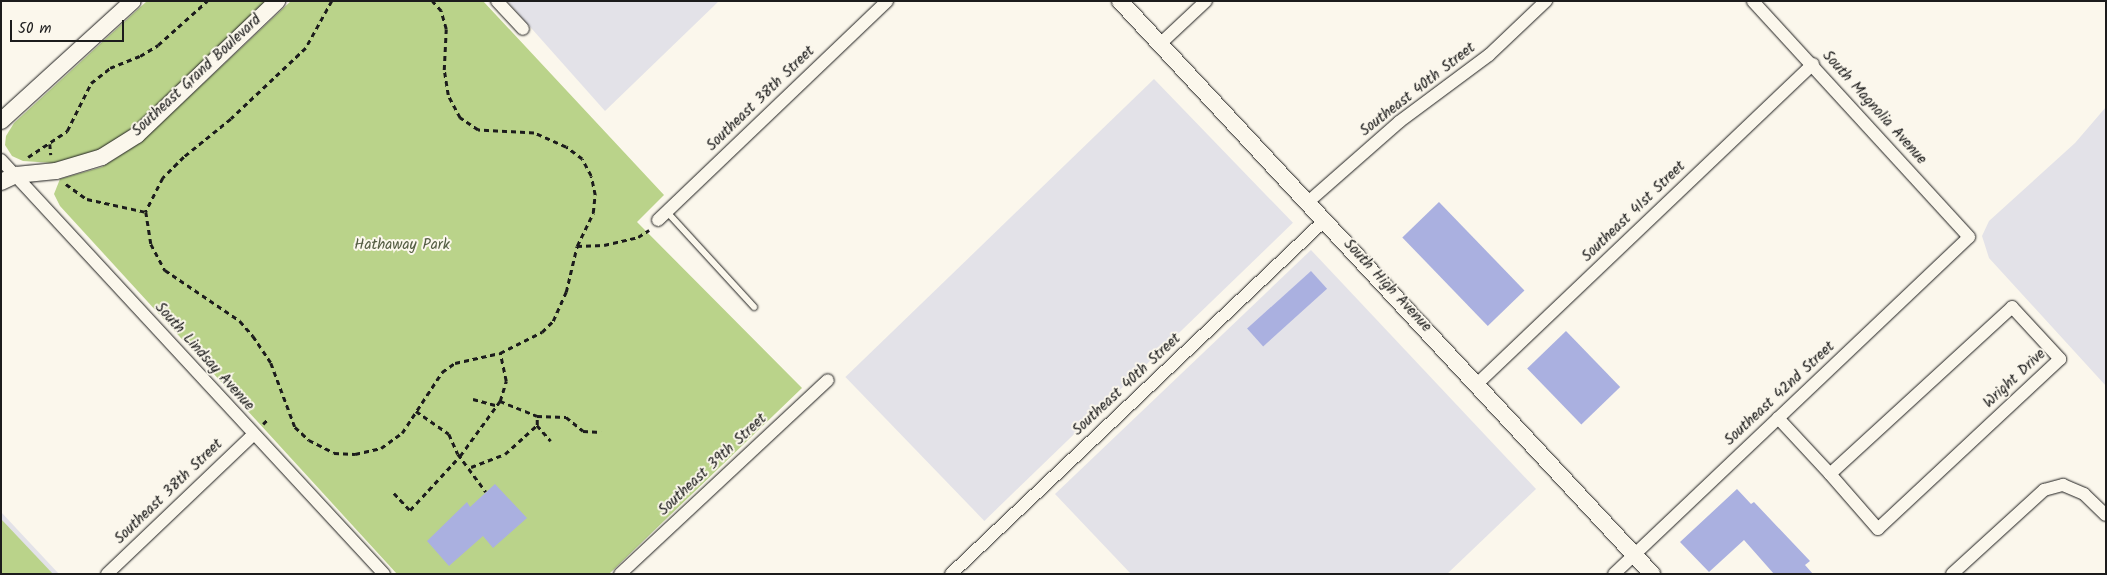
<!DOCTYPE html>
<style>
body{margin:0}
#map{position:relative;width:2107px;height:575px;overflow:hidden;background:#fbf7ec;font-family:Kalam,sans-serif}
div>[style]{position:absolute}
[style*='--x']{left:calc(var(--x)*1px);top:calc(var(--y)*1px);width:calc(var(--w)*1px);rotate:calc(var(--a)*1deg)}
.built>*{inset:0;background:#e3e2e8;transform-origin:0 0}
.green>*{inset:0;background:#bad38a}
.building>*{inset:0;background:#aab0e0;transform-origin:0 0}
.path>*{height:2.5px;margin-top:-1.25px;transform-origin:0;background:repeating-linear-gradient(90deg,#1c1c1c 0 5px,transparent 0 9px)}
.roads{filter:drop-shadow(0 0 1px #1c1c1c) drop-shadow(0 0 1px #1c1c1c)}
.service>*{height:6px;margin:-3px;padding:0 3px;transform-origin:3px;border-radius:3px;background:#fbf7ec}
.minor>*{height:12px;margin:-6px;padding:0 6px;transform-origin:6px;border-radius:6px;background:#fbf7ec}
.tertiary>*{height:16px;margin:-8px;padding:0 8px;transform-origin:8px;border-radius:8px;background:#fbf7ec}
span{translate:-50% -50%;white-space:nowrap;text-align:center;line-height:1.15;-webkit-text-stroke:4px #fbf7ec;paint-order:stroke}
.street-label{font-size:15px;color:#1c1c1c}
.park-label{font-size:15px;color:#535c42}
.frame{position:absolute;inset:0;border:2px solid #1c1c1c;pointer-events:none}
.scale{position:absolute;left:10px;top:20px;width:114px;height:22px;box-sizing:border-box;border:2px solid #1c1c1c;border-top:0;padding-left:6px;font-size:15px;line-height:18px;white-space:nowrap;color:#1c1c1c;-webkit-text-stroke:4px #fbf7ec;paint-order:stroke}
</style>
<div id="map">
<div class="built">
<i style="clip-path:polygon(507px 1px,719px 1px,605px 111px)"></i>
<i style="left:1154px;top:79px;width:200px;height:429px;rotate:46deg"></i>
<i style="clip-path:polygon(2106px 107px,2106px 386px,1989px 258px,1982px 236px,1989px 221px,2075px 143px)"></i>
<i style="clip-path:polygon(1311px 250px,1536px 489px,1447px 574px,1131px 574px,1055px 494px)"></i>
<i style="clip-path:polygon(1px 512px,59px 574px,1px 574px)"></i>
</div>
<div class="green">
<i style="clip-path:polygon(147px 1px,266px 1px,132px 128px,112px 143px,95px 152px,53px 163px,23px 161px,12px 156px,5px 145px,6px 136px,14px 123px)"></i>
<i style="clip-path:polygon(291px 1px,483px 1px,664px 195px,637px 222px,802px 388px,609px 574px,397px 574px,60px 206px,54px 194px,60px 179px,102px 167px,141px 142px)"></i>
<i style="clip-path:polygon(1px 519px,53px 574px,1px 574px)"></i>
</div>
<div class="building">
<i style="left:1439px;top:202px;width:123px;height:51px;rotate:46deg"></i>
<i style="left:1311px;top:271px;width:24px;height:86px;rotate:48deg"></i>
<i style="left:1566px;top:331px;width:78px;height:54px;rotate:46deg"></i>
<i style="clip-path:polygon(495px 484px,527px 518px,493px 548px,483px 536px,449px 566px,427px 541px,467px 502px,470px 507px)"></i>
<i style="clip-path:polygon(1737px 489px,1751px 504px,1754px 502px,1810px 561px,1805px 565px,1813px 574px,1774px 574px,1744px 540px,1709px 572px,1680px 542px)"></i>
</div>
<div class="path">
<i style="--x:332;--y:1;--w:54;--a:119"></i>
<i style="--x:306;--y:48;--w:103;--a:136.6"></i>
<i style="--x:231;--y:119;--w:60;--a:141"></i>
<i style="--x:184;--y:157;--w:30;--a:135"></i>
<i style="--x:163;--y:178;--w:38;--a:117"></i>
<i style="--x:146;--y:212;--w:32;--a:81"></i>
<i style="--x:151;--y:244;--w:30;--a:62"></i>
<i style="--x:165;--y:270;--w:91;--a:34.2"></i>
<i style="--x:240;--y:321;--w:20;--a:49"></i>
<i style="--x:253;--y:336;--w:32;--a:56"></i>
<i style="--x:271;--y:363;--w:68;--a:69.4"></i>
<i style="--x:295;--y:427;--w:19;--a:43"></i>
<i style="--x:309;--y:440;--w:28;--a:27"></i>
<i style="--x:334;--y:453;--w:21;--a:3"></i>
<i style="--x:355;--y:454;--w:27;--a:-13"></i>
<i style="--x:381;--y:448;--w:26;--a:-36"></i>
<i style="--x:402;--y:433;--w:73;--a:-56.7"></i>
<i style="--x:442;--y:372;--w:16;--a:-35"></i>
<i style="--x:455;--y:363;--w:46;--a:-12.5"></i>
<i style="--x:500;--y:353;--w:47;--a:-26.6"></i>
<i style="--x:542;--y:332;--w:16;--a:-45"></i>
<i style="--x:553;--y:321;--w:32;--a:-66"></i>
<i style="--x:566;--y:292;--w:47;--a:-76.6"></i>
<i style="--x:577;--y:246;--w:37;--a:-64"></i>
<i style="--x:593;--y:213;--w:18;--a:-84"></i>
<i style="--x:595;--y:195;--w:19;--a:-102"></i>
<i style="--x:591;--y:176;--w:19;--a:-118"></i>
<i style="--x:582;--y:159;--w:20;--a:-143"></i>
<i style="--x:566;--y:147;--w:35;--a:-156"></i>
<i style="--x:534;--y:133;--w:56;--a:-176.9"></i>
<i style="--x:478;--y:130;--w:22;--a:-146"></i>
<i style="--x:460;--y:118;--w:26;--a:-118"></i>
<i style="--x:448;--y:95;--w:25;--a:-99"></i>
<i style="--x:444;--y:70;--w:41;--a:-87.2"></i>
<i style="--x:446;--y:29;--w:19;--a:-106"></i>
<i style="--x:441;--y:11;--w:13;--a:-132"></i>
<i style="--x:50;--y:144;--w:11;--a:85"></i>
<i style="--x:28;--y:157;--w:47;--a:-33.7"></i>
<i style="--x:67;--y:131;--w:54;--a:-63.4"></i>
<i style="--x:91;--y:83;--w:24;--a:-38"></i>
<i style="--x:110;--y:68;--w:32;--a:-22"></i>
<i style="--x:140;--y:56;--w:21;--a:-31"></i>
<i style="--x:158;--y:45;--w:66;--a:-41.9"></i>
<i style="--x:66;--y:184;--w:26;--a:36"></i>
<i style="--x:87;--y:199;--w:60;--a:12.4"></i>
<i style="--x:577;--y:246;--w:27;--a:-2"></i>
<i style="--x:604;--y:245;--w:35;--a:-13"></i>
<i style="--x:638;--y:237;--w:13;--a:-32"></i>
<i style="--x:473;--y:399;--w:23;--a:15"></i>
<i style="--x:500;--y:401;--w:40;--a:22"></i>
<i style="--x:537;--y:416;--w:29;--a:2"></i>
<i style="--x:566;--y:417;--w:22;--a:39"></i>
<i style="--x:583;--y:431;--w:18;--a:3"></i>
<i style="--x:416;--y:411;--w:40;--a:34.9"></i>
<i style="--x:449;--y:434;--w:22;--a:66"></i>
<i style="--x:458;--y:454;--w:47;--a:53.6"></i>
<i style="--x:263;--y:424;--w:8;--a:-45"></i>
<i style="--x:537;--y:425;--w:21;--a:49"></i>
<i style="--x:471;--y:467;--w:36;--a:-21"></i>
<i style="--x:505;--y:454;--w:43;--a:-42.2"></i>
<i style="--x:537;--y:425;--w:9;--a:-90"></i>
<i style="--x:394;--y:493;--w:23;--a:47"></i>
<i style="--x:410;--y:510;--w:74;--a:-47.2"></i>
<i style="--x:460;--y:456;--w:68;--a:-54"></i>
<i style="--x:500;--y:401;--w:21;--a:-73"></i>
<i style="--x:506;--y:381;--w:29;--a:-102"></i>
</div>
<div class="roads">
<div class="service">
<i style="--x:667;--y:212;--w:129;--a:47.5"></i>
</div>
<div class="minor">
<i style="--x:497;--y:1;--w:38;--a:47"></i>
<i style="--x:1160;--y:44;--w:63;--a:-43.1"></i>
<i style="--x:1;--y:160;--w:564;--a:47.23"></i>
<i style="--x:1308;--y:202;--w:121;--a:-41.3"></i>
<i style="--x:1399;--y:122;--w:112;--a:-36.7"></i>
<i style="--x:1489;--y:55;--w:79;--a:-43.5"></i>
<i style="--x:658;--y:220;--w:317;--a:-43.7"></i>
<i style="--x:2012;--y:307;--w:71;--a:47.3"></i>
<i style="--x:2060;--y:359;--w:249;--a:137"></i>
<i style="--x:1878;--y:529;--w:73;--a:-131.1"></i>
<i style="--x:1830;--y:474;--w:247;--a:-42.5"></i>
<i style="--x:1477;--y:384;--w:464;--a:-43.6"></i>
<i style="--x:1778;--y:418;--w:76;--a:47.1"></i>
<i style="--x:107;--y:574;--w:202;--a:-43.6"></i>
<i style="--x:620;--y:574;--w:284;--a:-43"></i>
<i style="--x:951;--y:574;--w:515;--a:-43.43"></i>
<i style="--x:1614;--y:574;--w:489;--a:-43.5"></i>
<i style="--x:1969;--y:237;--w:320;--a:-132.5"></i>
<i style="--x:1952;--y:574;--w:125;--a:-42.4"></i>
<i style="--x:2044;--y:490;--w:20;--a:-15"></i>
<i style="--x:2063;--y:485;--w:23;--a:23"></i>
<i style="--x:2084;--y:494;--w:30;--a:44"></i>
</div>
<div class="tertiary">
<i style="--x:1120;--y:1;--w:782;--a:47.12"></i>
<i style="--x:1;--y:121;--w:178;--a:-42.3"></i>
<i style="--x:1;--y:182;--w:17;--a:-25"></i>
<i style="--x:16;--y:175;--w:40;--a:-5.7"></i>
<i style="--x:56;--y:171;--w:48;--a:-16.9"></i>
<i style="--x:102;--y:157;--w:41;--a:-32.2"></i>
<i style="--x:137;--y:135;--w:194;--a:-43.7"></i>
</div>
</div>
<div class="street-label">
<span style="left:197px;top:76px;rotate:-43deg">Southeast Grand Boulevard</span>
<span style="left:1418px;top:90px;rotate:-38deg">Southeast 40th Street</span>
<span style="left:761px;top:99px;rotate:-44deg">Southeast 38th Street</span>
<span style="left:1874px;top:108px;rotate:48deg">South Magnolia Avenue</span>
<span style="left:1634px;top:212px;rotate:-44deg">Southeast 41st Street</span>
<span style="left:1387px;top:286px;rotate:47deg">South High Avenue</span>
<span style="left:204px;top:357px;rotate:48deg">South Lindsay Avenue</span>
<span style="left:2015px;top:379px;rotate:-43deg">Wright Drive</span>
<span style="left:1127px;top:385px;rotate:-43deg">Southeast 40th Street</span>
<span style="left:1780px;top:394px;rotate:-43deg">Southeast 42nd Street</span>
<span style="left:713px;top:465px;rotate:-43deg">Southeast 39th Street</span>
<span style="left:169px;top:492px;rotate:-44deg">Southeast 38th Street</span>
</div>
<div class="park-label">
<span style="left:402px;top:246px">Hathaway Park</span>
</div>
<div class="frame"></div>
<div class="scale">50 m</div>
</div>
